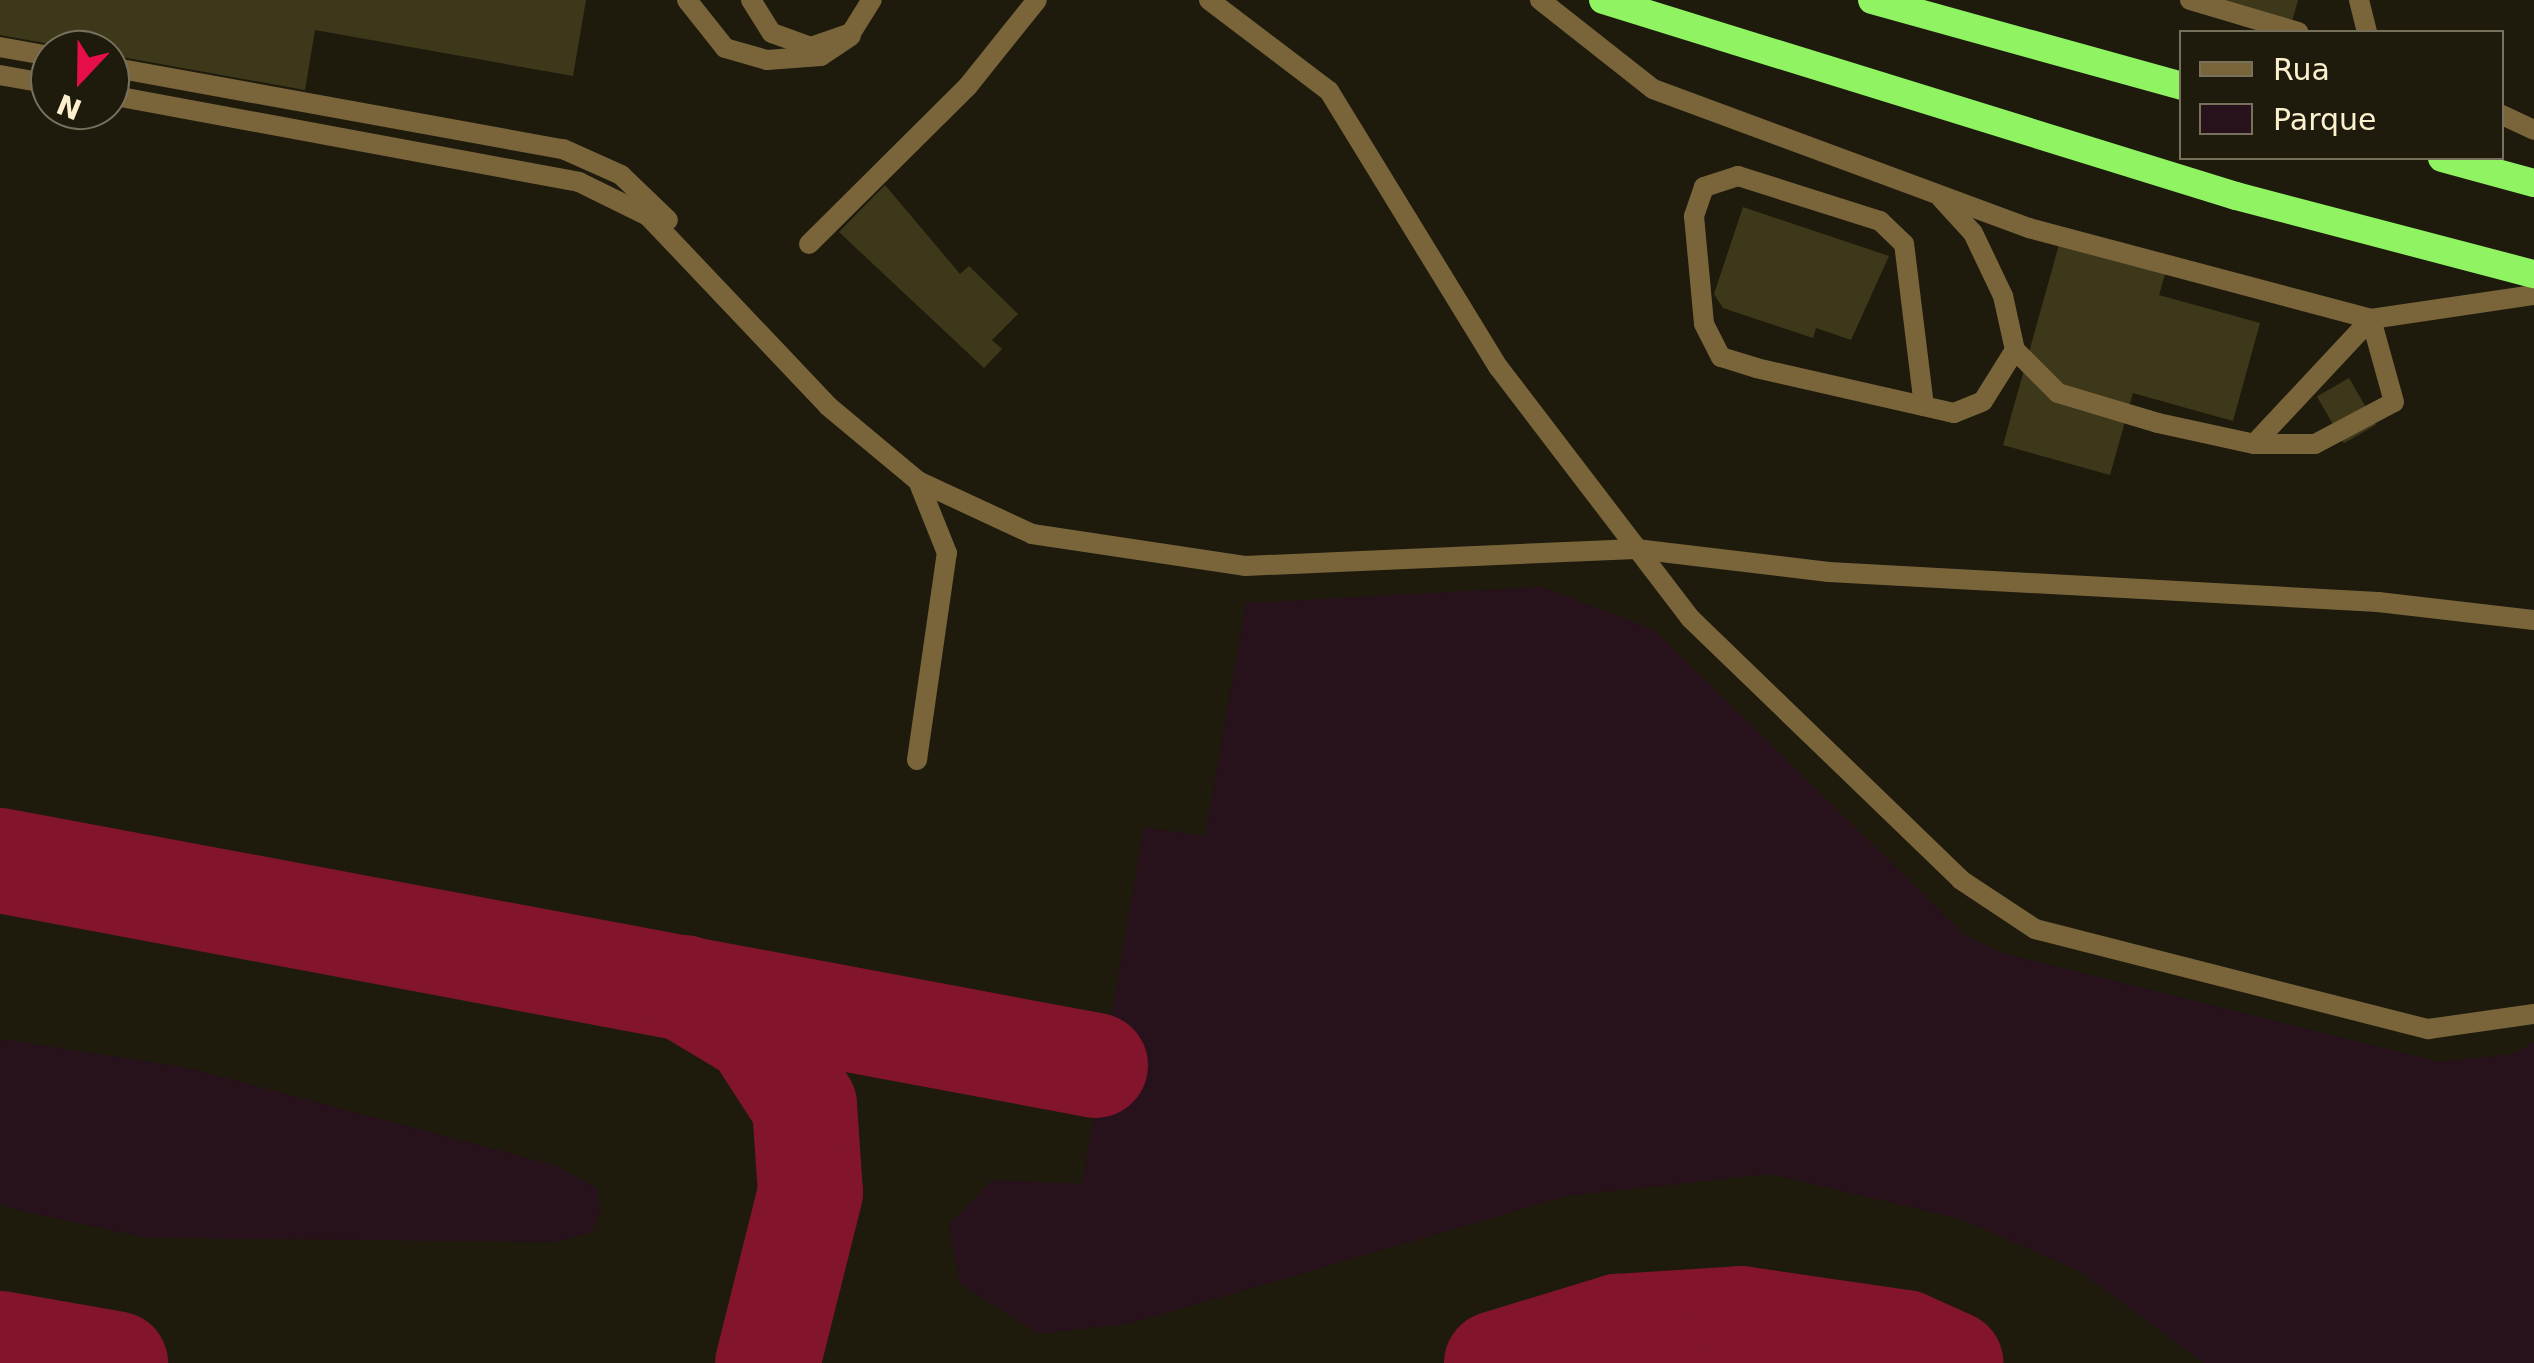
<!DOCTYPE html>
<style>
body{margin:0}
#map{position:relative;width:2534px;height:1363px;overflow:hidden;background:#1e1b0d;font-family:"DejaVu Sans",sans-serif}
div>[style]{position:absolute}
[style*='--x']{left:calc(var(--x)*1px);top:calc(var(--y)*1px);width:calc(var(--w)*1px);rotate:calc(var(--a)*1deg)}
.green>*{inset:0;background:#27111a}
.taxiway>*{height:105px;margin:-52.5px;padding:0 52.5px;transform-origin:52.5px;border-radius:52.5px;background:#82152c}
.building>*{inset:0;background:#3e381b;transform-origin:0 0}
.service>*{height:20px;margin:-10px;padding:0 10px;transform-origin:10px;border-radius:10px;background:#7a653b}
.tertiary>*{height:20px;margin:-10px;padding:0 10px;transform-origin:10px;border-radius:10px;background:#7a653b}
.trunk>*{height:28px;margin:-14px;padding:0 14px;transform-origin:14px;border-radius:14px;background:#90f462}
span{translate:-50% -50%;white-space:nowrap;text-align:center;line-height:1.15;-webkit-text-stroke:8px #1e1b0d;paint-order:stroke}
.legend{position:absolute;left:2179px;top:30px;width:325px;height:130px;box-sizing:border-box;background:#1e1b0d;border:2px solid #77705a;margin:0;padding:12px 18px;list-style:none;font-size:30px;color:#fcf0ce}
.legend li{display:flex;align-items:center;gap:20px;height:50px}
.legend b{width:50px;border:2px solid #77705a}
.north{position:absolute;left:30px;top:30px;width:100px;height:100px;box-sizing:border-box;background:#1e1b0d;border:2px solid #77705a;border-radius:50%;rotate:202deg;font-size:28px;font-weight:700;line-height:40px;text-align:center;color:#fcf0ce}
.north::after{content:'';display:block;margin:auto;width:35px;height:45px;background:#e70f4a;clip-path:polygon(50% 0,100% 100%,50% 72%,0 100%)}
</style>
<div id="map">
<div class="green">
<i style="clip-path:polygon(1542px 587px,1654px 630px,1965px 935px,2002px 953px,2440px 1062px,2514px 1054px,2534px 1042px,2534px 1363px,2204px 1363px,2079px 1271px,1961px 1219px,1769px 1174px,1567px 1196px,1132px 1323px,1039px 1334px,960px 1284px,949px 1225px,992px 1180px,1082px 1184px,1144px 827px,1205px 836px,1246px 603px)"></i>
<i style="clip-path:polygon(0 1039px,184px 1067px,554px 1165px,597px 1188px,600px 1213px,591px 1233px,555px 1242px,148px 1238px,21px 1211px,0 1204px)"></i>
</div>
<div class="taxiway">
<i style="--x:0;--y:860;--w:1114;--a:10.6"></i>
<i style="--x:683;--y:987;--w:85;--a:31.1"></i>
<i style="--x:756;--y:1031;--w:88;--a:57"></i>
<i style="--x:804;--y:1105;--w:87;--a:86.1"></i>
<i style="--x:810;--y:1192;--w:176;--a:104.1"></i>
<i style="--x:0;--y:1343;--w:117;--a:9.9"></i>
<i style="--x:1496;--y:1363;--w:127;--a:-17"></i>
<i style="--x:1617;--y:1326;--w:123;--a:-3.7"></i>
<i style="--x:1740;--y:1318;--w:166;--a:8.3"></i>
<i style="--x:1904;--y:1342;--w:51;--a:24.1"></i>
</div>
<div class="building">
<i style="clip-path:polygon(0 0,586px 0,573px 76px,315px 30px,305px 90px,0 35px)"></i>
<i style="clip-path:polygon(2183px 0,2298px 0,2289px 32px)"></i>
<i style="clip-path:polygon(885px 185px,960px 274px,969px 266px,1018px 314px,992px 340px,1002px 349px,984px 368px,839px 232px)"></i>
<i style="clip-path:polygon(1743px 207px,1889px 256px,1851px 340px,1816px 328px,1813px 338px,1723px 308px,1714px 294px)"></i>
<i style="clip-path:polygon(2062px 234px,2168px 264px,2159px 295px,2260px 323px,2233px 421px,2133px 393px,2110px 475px,2003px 445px)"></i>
<i style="left:2349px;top:378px;width:54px;height:37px;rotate:60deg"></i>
</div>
<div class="service">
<i style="--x:687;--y:0;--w:61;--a:51.6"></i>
<i style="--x:725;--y:48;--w:44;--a:15.9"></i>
<i style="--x:767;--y:60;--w:54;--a:-4.2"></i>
<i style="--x:821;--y:56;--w:36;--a:-34"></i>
<i style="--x:1209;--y:0;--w:151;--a:37.2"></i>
<i style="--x:1329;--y:91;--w:325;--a:58.5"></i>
<i style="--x:1499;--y:368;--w:315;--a:52.6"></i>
<i style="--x:1690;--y:618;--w:377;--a:44"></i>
<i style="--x:1961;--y:880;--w:89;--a:33.5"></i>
<i style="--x:2035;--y:929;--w:406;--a:14.3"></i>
<i style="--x:2428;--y:1029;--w:107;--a:-8.1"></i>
<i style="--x:1540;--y:0;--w:144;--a:38.2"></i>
<i style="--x:1653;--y:89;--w:401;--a:20.3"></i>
<i style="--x:2029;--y:228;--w:354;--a:14.9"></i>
<i style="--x:2371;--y:319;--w:165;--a:-8.4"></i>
<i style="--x:2190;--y:0;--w:113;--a:16.5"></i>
<i style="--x:2359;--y:0;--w:33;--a:76"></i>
<i style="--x:0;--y:47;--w:51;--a:10.2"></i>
<i style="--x:110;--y:67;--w:460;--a:10.3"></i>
<i style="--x:563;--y:149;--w:64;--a:24.1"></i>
<i style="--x:621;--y:175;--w:65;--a:43.8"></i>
<i style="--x:0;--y:75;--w:51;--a:10.2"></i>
<i style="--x:110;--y:95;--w:477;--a:10.5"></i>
<i style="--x:579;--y:182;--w:77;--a:26.2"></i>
<i style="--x:648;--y:216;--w:262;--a:46.5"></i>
<i style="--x:828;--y:406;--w:117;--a:39.8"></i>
<i style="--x:918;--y:481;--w:126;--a:24.9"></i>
<i style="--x:1032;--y:534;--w:215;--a:8.5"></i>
<i style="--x:1245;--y:566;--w:391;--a:-2.5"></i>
<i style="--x:1636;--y:549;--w:194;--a:6.8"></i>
<i style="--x:1829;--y:572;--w:550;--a:3.13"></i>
<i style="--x:2378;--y:602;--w:157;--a:6.6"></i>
<i style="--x:2502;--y:115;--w:35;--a:25"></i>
<i style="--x:1941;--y:198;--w:47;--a:47.6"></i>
<i style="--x:1973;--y:233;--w:70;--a:64.5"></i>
<i style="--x:2003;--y:296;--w:55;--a:77.5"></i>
<i style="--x:2015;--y:350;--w:61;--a:45"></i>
<i style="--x:2058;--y:393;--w:104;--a:16.7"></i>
<i style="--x:2158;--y:423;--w:98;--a:12.3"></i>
<i style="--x:2254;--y:444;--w:171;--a:-46.9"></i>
<i style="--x:809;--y:244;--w:224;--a:-44.8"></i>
<i style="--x:968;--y:86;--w:110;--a:-51.3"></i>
<i style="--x:1924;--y:406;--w:163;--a:-97"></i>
<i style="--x:1904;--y:244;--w:33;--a:-136"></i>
<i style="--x:1880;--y:221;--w:149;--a:-162.4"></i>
<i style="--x:1738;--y:176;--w:36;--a:162"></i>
<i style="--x:1704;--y:187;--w:31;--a:109"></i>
<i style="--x:1694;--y:216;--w:108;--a:84.7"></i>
<i style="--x:1704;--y:324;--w:37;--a:63"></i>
<i style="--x:1721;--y:357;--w:37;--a:17"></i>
<i style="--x:1756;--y:368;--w:203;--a:12.8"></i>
<i style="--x:1954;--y:413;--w:31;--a:-22"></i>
<i style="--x:1983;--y:401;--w:60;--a:-57.9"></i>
<i style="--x:2254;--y:444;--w:61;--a:0"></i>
<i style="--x:2315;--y:444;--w:89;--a:-28"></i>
<i style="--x:2394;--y:402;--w:86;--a:-105.5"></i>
<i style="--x:917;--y:760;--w:209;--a:-81.8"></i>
<i style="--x:947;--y:553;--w:78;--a:-111.9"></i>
</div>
<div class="tertiary">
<i style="--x:751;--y:0;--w:39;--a:58"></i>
<i style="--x:772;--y:33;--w:41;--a:19.7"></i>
<i style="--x:811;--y:47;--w:42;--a:-19.3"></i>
<i style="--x:851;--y:33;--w:39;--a:-58"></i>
</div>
<div class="trunk">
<i style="--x:1603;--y:0;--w:663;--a:17.2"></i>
<i style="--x:2236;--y:196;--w:308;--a:14.7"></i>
<i style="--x:1872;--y:0;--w:322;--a:15.5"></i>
<i style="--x:2442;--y:158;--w:95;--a:15.2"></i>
</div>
<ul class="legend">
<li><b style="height:12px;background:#7a653b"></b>Rua</li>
<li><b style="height:28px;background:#27111a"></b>Parque</li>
</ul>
<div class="north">N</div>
</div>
